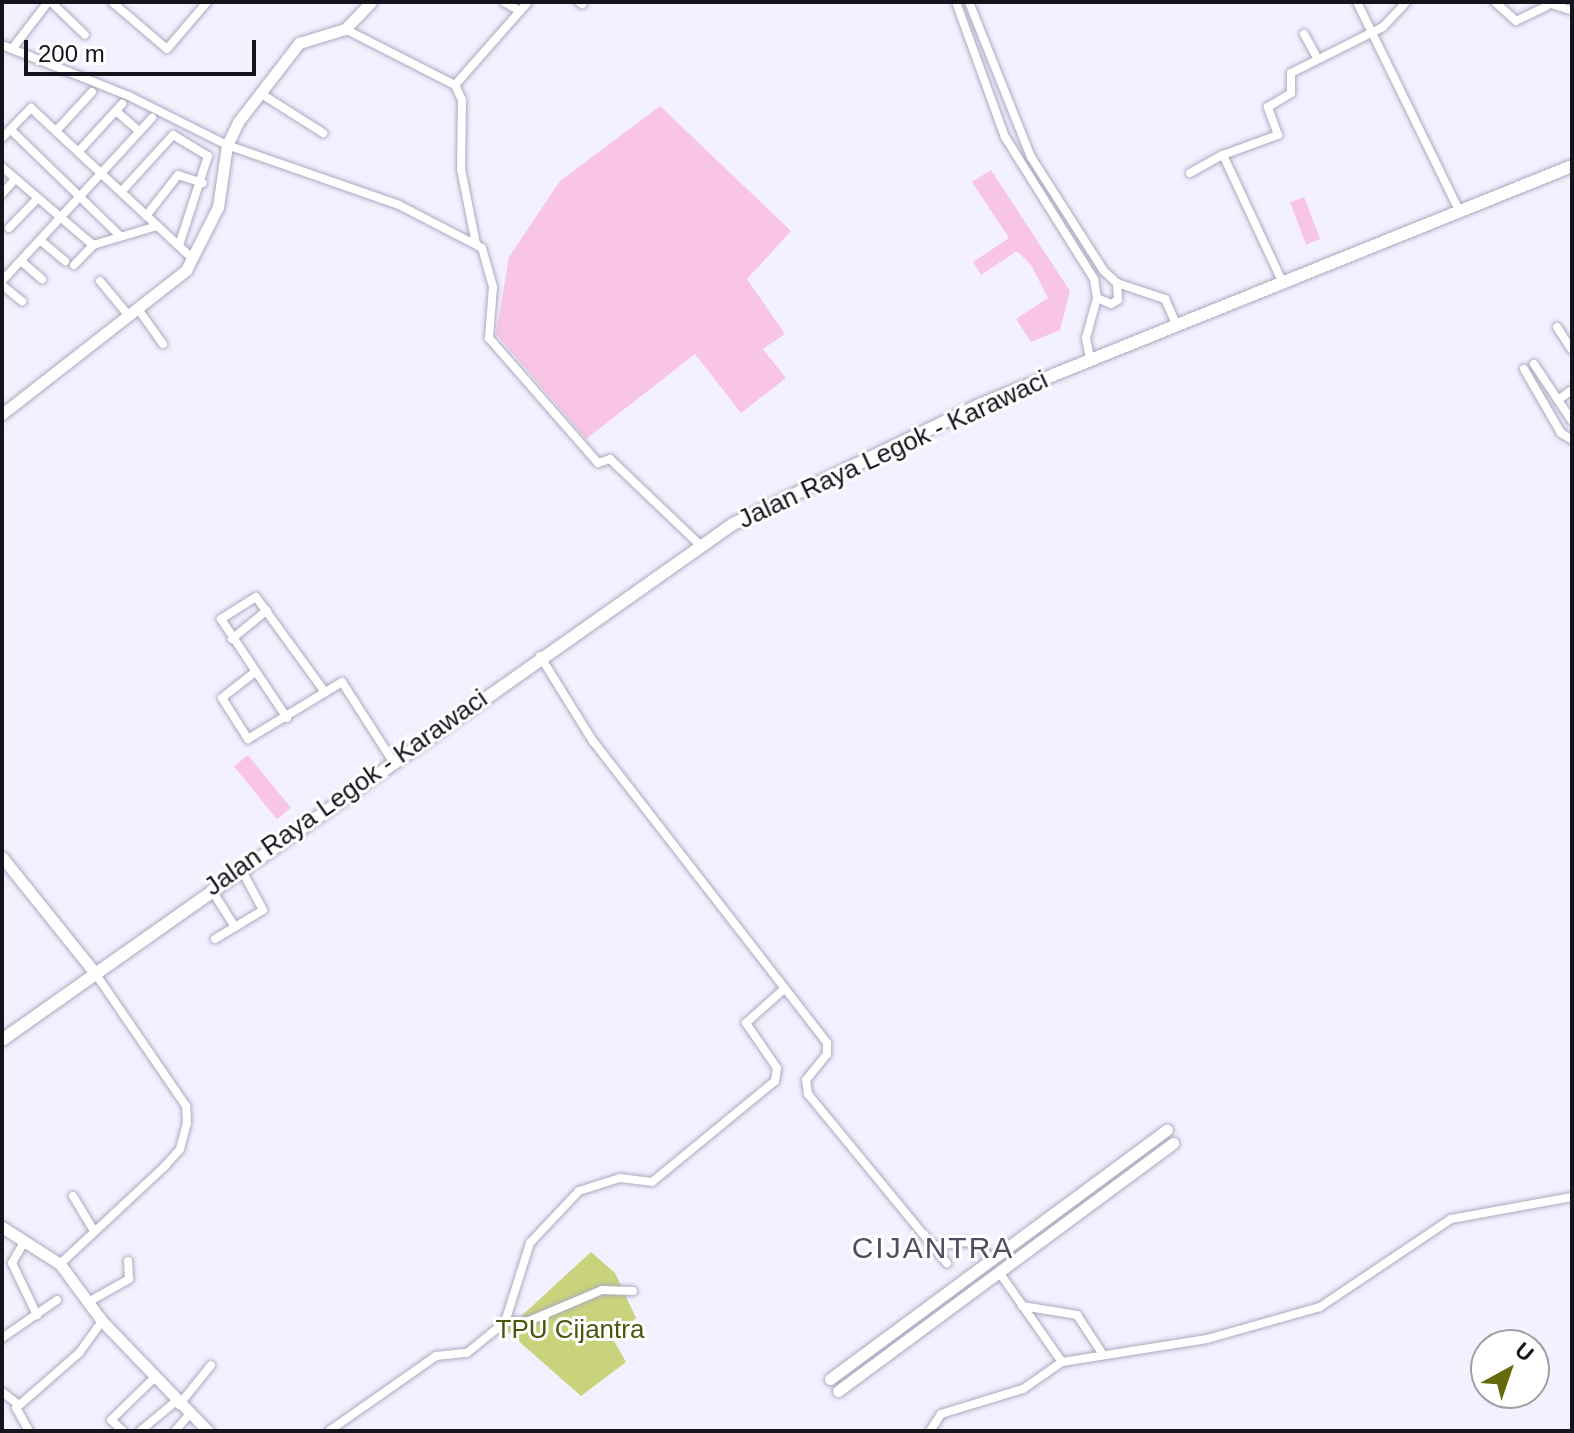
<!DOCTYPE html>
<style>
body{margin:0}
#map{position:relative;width:1574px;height:1433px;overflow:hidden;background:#f3f1ff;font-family:Helvetica,sans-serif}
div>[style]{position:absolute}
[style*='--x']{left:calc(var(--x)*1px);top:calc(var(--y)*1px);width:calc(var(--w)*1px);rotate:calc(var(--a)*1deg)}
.green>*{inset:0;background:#c9d37b}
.building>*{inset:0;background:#f8c5e5;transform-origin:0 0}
.roads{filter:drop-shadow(0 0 2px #acaac0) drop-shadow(0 0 2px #acaac0)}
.street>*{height:8px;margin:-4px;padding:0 4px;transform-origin:4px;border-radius:4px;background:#fff}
.secondary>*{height:11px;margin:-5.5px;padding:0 5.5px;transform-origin:5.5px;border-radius:5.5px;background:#fff}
.primary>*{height:12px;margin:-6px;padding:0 6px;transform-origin:6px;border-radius:6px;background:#fff}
span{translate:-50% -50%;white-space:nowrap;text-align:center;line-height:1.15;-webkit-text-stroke:6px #fff;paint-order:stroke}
.street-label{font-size:26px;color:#15141c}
.park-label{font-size:26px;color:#4e540c}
.quarter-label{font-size:30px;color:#4f4d5f;letter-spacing:2px}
.frame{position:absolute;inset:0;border:4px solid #15141c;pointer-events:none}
.north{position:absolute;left:1470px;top:1329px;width:80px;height:80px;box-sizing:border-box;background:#fff;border:2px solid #a1a1a4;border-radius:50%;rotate:40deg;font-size:22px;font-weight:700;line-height:32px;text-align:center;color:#15141c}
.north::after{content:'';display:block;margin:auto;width:28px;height:36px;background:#646a0c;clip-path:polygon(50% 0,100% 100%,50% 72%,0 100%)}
.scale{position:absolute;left:24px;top:40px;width:232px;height:36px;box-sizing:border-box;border:4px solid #15141c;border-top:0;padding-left:10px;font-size:24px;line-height:28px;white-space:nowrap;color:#15141c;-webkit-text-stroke:6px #fff;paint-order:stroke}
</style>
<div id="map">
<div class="green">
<i style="clip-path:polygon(591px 1252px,615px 1273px,636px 1318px,613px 1339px,626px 1362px,581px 1396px,506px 1330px)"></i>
</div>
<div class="building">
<i style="clip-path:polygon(660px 106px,791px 231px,747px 279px,785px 334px,763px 349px,786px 378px,741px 413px,695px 354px,586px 439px,496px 334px,509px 257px,560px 181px)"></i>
<i style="clip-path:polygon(991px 170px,1070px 291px,1060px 330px,1031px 342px,1016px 319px,1048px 298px,1031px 265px,1017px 251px,981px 275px,973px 262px,1009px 238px,972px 182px)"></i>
<i style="left:1304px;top:197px;width:45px;height:15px;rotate:69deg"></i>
<i style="left:248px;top:755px;width:68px;height:18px;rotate:51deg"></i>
</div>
<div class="roads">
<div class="street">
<i style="--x:51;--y:2;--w:47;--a:44.1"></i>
<i style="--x:112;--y:2;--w:72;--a:40.5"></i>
<i style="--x:167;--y:49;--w:62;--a:-49.6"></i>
<i style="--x:579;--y:2;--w:4;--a:34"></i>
<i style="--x:956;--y:2;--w:144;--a:70.1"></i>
<i style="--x:1005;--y:137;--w:168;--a:57.9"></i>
<i style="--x:1094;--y:279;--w:19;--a:81"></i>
<i style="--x:1097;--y:298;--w:41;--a:105.4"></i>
<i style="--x:1086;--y:338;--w:21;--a:79"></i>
<i style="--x:969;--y:2;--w:167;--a:68.2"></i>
<i style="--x:1031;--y:157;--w:135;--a:57.4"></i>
<i style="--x:1104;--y:271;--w:18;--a:43"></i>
<i style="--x:1117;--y:283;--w:51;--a:18.4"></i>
<i style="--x:1165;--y:299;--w:27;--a:66"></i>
<i style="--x:1357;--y:2;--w:234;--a:63.9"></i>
<i style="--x:1495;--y:2;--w:28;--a:42"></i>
<i style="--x:1516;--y:21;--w:34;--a:-26"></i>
<i style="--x:1548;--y:3;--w:22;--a:18"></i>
<i style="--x:520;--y:11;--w:12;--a:-48"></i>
<i style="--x:345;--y:29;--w:123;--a:27"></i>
<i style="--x:455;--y:85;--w:98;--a:-48.7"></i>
<i style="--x:520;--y:11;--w:18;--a:-151"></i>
<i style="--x:1304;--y:34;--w:26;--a:61"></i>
<i style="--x:2;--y:45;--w:137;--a:21.9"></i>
<i style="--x:129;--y:96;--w:110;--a:26.6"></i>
<i style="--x:227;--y:145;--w:182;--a:19.2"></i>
<i style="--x:399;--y:205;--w:93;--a:27.4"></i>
<i style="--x:482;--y:248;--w:41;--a:74.2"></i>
<i style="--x:493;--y:287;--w:51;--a:94.5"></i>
<i style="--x:489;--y:338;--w:166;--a:48.9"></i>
<i style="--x:598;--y:463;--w:13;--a:-18"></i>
<i style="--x:610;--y:459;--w:123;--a:43.7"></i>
<i style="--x:12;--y:49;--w:59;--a:-52.5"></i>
<i style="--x:455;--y:85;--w:17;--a:65"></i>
<i style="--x:462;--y:100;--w:69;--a:90.8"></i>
<i style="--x:461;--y:169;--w:76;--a:78.7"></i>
<i style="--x:260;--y:93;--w:75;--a:32.4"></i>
<i style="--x:116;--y:111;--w:30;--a:41"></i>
<i style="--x:11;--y:130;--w:152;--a:44.2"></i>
<i style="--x:56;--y:131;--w:53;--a:-47.3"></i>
<i style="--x:2;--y:138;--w:42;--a:-46"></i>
<i style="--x:31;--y:108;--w:221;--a:43"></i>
<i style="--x:79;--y:151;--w:64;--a:-47.5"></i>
<i style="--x:2;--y:167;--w:120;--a:40.6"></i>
<i style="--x:93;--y:245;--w:67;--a:-16.5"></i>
<i style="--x:1190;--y:173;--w:38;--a:-29"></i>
<i style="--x:121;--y:192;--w:77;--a:-47.6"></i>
<i style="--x:173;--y:135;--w:41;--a:31"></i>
<i style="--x:208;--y:156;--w:94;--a:108"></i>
<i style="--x:2;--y:194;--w:20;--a:-49"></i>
<i style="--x:146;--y:216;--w:52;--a:-52"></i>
<i style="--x:178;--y:175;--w:26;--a:18"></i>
<i style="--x:9;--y:228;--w:40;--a:-46"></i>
<i style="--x:40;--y:240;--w:33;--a:40"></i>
<i style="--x:21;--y:261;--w:28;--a:41"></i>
<i style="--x:74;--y:265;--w:28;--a:-46"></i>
<i style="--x:2;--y:281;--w:222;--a:-47.4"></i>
<i style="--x:100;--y:281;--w:45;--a:50.4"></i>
<i style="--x:1282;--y:281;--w:139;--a:-115.1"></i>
<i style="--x:1223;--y:155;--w:59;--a:-20"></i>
<i style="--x:1278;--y:135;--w:30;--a:-110"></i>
<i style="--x:1268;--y:107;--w:27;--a:-31"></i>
<i style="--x:1291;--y:93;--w:20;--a:-90"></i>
<i style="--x:1291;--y:73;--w:103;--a:-26.6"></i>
<i style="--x:1383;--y:27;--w:34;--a:-47"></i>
<i style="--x:2;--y:285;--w:26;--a:39"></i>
<i style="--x:1097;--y:298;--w:15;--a:23"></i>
<i style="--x:1111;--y:304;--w:8;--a:-30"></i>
<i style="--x:1118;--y:300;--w:17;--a:-93"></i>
<i style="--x:138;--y:309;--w:43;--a:54.5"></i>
<i style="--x:1557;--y:327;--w:27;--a:57"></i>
<i style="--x:1534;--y:364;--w:69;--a:56.3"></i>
<i style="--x:1524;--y:369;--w:74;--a:60"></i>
<i style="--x:1561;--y:433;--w:13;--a:32"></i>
<i style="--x:1558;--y:400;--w:17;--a:-36"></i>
<i style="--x:232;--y:639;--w:45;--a:-39.6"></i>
<i style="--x:540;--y:656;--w:100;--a:58.1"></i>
<i style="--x:593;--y:741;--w:382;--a:52.2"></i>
<i style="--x:827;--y:1043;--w:11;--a:90"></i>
<i style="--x:827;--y:1054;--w:33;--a:129"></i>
<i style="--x:806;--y:1080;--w:14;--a:82"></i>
<i style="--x:808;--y:1094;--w:219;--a:50.6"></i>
<i style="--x:255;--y:672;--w:42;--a:141.8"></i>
<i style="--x:222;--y:698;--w:49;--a:57.6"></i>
<i style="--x:248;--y:739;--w:110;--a:-31.2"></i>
<i style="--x:342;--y:682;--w:93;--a:57.3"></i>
<i style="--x:287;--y:718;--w:119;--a:-123.7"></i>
<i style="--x:221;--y:619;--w:41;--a:-32.2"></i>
<i style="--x:256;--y:597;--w:116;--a:54.1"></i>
<i style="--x:211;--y:889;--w:45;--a:57.7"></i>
<i style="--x:215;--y:939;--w:56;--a:-31.1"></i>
<i style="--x:263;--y:910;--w:47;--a:-118.2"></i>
<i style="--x:73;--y:1196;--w:41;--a:59"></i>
<i style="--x:23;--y:1244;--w:22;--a:120"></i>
<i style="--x:12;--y:1263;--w:58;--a:64.3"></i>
<i style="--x:934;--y:1246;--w:32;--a:-7"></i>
<i style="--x:966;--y:1242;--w:16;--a:15"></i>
<i style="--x:981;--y:1246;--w:17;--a:54"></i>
<i style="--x:60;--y:1264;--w:142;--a:-43"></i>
<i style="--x:164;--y:1167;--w:24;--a:-48"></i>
<i style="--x:180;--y:1149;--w:27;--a:-75"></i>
<i style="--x:187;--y:1123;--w:17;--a:-93"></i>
<i style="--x:186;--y:1106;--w:161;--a:-124.4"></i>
<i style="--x:999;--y:1272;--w:110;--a:55"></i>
<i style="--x:90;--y:1301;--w:45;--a:-29.4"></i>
<i style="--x:129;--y:1279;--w:18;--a:-93"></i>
<i style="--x:1022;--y:1306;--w:56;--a:9.3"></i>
<i style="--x:1077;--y:1315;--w:45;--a:56.7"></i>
<i style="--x:505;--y:1322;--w:24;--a:-2"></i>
<i style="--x:529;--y:1321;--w:79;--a:-23"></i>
<i style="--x:602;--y:1290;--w:31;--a:2"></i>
<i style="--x:2;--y:1338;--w:67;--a:-34.6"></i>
<i style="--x:2;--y:1392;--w:21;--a:37"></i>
<i style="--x:179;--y:1405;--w:51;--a:-51.3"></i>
<i style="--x:29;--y:1431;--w:26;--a:-119"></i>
<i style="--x:16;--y:1408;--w:84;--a:-41.1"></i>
<i style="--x:79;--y:1353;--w:39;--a:-54"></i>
<i style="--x:123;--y:1431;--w:16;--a:-137"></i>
<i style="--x:111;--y:1420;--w:60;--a:-44.3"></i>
<i style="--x:140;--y:1431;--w:45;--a:-39.6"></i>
<i style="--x:175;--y:1431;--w:21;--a:-49"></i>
<i style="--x:329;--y:1431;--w:131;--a:-35"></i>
<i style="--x:436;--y:1356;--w:31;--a:-6"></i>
<i style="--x:467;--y:1353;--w:49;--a:-39.2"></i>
<i style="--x:505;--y:1322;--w:83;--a:-72.4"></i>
<i style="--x:530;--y:1243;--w:71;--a:-46.7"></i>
<i style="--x:579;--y:1191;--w:43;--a:-17.6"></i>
<i style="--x:620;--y:1178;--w:32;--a:7"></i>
<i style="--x:652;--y:1182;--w:159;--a:-39.4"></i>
<i style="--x:775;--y:1081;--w:13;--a:-81"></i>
<i style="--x:777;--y:1068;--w:55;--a:-124.6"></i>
<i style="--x:746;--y:1023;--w:51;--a:-41.8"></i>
<i style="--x:930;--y:1431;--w:20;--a:-57"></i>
<i style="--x:941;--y:1414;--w:86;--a:-17"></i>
<i style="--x:1023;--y:1389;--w:47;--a:-34.7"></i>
<i style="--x:1062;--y:1362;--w:147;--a:-9"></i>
<i style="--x:1207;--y:1339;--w:117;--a:-15.8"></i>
<i style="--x:1320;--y:1307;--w:158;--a:-33.9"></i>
<i style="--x:1451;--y:1219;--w:123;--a:-10.3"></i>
</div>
<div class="secondary">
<i style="--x:2;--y:414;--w:234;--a:-38"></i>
<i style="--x:186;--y:270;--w:71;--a:-63.1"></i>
<i style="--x:218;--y:207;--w:63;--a:-81.7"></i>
<i style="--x:227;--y:145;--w:25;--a:-64"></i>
<i style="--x:238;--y:122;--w:100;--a:-52.3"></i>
<i style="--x:299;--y:43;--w:48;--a:-16.9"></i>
<i style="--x:345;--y:29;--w:37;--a:-46"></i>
<i style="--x:2;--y:857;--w:149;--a:51.3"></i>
<i style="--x:2;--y:1227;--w:69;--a:32.5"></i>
<i style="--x:60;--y:1264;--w:71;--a:53.6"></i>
<i style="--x:102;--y:1321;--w:153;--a:46.1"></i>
<i style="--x:830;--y:1379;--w:419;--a:-36.5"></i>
<i style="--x:838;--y:1391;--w:417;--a:-36.5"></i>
</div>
<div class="primary">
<i style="--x:2;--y:1040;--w:895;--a:-35.22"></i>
<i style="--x:733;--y:524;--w:273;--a:-25.8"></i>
<i style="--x:979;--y:405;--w:639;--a:-21.95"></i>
</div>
</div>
<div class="street-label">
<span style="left:893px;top:450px;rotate:-25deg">Jalan Raya Legok - Karawaci</span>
<span style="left:346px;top:793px;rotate:-35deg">Jalan Raya Legok - Karawaci</span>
</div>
<div class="park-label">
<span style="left:570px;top:1330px">TPU Cijantra</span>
</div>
<div class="quarter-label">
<span style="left:933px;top:1248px">CIJANTRA</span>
</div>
<div class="frame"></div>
<div class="north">U</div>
<div class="scale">200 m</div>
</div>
